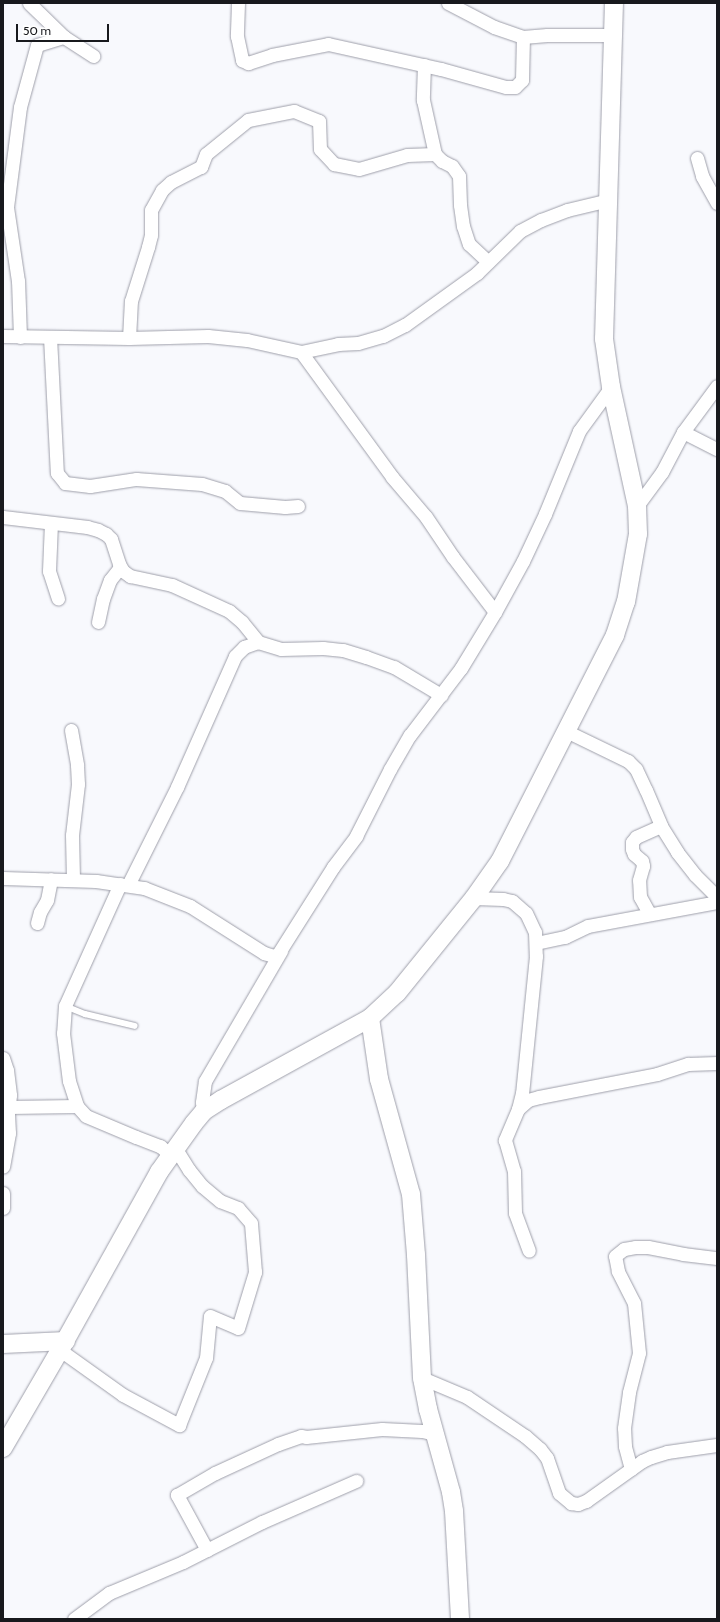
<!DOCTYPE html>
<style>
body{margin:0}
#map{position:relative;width:720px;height:1622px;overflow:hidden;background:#f8f9fd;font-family:Cabin,sans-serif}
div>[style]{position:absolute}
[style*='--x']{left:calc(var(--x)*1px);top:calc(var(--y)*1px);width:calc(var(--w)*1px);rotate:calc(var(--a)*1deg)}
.roads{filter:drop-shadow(0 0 1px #9e9faa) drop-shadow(0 0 1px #9e9faa)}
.lane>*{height:6px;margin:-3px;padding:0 3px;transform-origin:3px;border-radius:3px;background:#fff}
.street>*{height:13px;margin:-6.5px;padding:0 6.5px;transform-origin:6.5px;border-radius:6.5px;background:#fff}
.secondary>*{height:18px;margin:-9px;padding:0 9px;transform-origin:9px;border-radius:9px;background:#fff}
span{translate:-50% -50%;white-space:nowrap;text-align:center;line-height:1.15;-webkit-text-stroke:3px #fff;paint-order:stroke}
.frame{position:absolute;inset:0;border:4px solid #18191d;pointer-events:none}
.scale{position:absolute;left:16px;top:24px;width:93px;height:18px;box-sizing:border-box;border:2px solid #18191d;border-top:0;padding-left:5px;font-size:12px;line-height:14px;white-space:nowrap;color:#18191d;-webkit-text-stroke:3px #fff;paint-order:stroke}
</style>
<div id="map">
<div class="roads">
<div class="lane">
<i style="--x:65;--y:1006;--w:22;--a:22"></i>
<i style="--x:85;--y:1014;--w:51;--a:13.5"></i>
</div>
<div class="street">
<i style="--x:29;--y:3;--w:49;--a:44.2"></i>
<i style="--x:64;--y:37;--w:35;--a:33"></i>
<i style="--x:238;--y:3;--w:33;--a:92"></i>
<i style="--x:237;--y:36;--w:25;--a:78"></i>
<i style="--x:242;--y:60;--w:7;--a:27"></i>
<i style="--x:248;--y:63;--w:25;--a:-18"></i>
<i style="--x:272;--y:55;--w:57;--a:-11.1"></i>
<i style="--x:328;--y:44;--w:116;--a:12.5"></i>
<i style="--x:441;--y:69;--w:67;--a:15.5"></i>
<i style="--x:506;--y:87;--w:9;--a:0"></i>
<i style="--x:515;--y:87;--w:10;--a:-45"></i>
<i style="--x:522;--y:80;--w:43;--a:-88.7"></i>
<i style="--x:448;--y:3;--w:52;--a:27.6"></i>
<i style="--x:494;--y:27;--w:31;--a:19"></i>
<i style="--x:523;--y:37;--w:24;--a:-5"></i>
<i style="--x:547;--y:35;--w:67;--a:0"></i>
<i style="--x:424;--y:65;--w:35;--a:92"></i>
<i style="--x:423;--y:100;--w:55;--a:77.5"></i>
<i style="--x:435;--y:154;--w:10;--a:45"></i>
<i style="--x:442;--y:161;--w:11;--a:27"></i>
<i style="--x:452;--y:166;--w:12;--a:55"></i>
<i style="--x:459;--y:176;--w:29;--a:88"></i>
<i style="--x:460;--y:205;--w:21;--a:82"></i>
<i style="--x:463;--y:226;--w:19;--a:72"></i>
<i style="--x:469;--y:244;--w:26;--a:43"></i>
<i style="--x:697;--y:158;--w:19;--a:74"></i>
<i style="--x:702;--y:176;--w:31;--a:61"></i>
<i style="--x:3;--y:336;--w:126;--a:0.9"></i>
<i style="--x:129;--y:338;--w:79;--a:-1.5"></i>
<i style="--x:208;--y:336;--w:39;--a:6"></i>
<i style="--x:247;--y:340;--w:55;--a:12.5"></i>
<i style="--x:301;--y:352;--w:38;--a:-12"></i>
<i style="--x:338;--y:344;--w:20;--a:-3"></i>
<i style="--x:358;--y:343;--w:26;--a:-16"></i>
<i style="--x:383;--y:336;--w:25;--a:-27"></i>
<i style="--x:405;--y:325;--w:89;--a:-35.8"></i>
<i style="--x:477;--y:273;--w:60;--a:-44.3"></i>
<i style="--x:520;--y:231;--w:24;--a:-28"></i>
<i style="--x:541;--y:220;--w:28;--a:-21"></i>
<i style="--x:567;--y:210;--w:43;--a:-13.4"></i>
<i style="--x:20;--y:337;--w:56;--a:-92"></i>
<i style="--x:18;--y:281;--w:75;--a:-98.5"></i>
<i style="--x:7;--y:207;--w:101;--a:-82.6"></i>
<i style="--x:20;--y:107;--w:64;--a:-74.7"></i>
<i style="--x:37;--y:45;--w:28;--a:-17"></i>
<i style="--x:50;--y:337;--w:136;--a:87.1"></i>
<i style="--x:57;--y:473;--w:13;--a:51"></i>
<i style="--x:65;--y:483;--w:25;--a:7"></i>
<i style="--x:90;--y:486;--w:47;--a:-8.7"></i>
<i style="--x:136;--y:479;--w:66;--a:4.3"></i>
<i style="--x:202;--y:484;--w:24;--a:17"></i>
<i style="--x:225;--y:491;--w:19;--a:39"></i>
<i style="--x:240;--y:503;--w:45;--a:5.1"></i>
<i style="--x:285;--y:507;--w:13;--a:-4"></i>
<i style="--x:129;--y:338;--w:37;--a:-87"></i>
<i style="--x:131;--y:301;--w:57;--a:-72.5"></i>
<i style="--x:148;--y:247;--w:12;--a:-76"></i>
<i style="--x:151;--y:235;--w:25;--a:-90"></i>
<i style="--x:151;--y:210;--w:23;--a:-61"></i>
<i style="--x:162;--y:190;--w:12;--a:-42"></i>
<i style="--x:171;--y:182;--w:34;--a:-27"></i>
<i style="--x:201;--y:167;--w:14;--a:-69"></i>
<i style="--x:206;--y:154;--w:54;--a:-39"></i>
<i style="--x:248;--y:120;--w:47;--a:-11.1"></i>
<i style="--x:294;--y:111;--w:27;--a:22"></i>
<i style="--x:319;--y:121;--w:28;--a:88"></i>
<i style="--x:320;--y:149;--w:21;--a:47"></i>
<i style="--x:334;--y:164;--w:25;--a:11"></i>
<i style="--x:359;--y:169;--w:50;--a:-16.3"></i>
<i style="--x:407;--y:155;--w:28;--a:-2"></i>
<i style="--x:301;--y:352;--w:155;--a:53.9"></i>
<i style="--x:392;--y:477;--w:52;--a:49.6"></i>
<i style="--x:426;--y:517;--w:48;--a:56"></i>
<i style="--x:453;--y:557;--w:69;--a:52.6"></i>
<i style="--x:683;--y:432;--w:38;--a:27"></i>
<i style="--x:637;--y:506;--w:42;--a:-53.7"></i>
<i style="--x:662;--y:472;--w:45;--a:-62.3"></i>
<i style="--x:683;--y:432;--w:57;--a:-53.5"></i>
<i style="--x:3;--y:517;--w:85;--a:6.8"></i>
<i style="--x:87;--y:527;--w:11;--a:15"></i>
<i style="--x:98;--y:530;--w:9;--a:27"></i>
<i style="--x:106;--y:534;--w:7;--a:45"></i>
<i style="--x:111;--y:539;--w:26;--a:72"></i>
<i style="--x:119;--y:564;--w:8;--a:60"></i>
<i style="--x:123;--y:571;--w:9;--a:36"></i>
<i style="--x:130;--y:576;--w:43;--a:12.1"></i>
<i style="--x:172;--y:585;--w:63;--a:24.5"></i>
<i style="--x:229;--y:611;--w:17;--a:40"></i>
<i style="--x:242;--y:622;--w:26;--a:51"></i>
<i style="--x:258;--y:642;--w:24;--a:17"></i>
<i style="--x:281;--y:649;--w:42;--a:-1.4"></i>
<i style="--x:323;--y:648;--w:20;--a:6"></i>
<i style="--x:343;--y:650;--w:24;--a:17"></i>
<i style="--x:366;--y:657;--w:30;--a:20"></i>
<i style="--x:394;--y:667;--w:55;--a:30.8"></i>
<i style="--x:51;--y:523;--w:48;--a:92.4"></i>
<i style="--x:49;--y:571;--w:29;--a:72"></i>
<i style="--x:98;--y:622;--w:24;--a:-78"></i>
<i style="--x:103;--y:599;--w:20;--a:-70"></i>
<i style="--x:110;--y:580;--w:16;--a:-52"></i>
<i style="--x:71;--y:730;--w:36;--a:80"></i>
<i style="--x:77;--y:765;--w:19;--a:87"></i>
<i style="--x:78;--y:784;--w:51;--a:96.7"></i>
<i style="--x:72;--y:835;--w:44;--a:88.7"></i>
<i style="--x:566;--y:731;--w:69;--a:25.8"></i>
<i style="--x:628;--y:761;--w:11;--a:45"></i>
<i style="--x:636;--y:769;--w:23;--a:65"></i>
<i style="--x:646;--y:790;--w:39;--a:67"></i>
<i style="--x:661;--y:826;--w:31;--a:58"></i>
<i style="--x:677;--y:852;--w:29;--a:52"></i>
<i style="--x:695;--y:875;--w:31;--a:45"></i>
<i style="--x:3;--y:878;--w:93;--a:1.8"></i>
<i style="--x:96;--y:881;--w:49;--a:8.3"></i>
<i style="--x:144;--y:888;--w:49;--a:21.4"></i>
<i style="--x:190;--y:906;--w:88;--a:32.4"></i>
<i style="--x:264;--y:953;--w:10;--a:17"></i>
<i style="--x:274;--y:956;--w:4;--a:-27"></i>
<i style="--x:278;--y:954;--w:103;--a:-57.7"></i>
<i style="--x:333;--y:867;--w:39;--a:-53"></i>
<i style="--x:356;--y:836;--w:75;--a:-63.1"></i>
<i style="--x:390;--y:769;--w:39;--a:-60"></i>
<i style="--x:410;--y:735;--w:84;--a:-52.7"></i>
<i style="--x:461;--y:668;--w:66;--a:-58.7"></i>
<i style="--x:495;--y:612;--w:58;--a:-61.2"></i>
<i style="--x:523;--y:561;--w:52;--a:-64.9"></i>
<i style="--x:545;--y:514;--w:90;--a:-67.7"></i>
<i style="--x:579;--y:431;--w:54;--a:-54"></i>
<i style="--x:120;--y:884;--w:134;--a:114.3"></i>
<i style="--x:65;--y:1006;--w:27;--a:94"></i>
<i style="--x:63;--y:1033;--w:48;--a:82.9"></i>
<i style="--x:69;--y:1081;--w:26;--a:72"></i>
<i style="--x:77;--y:1106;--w:13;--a:48"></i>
<i style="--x:86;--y:1116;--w:54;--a:22.8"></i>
<i style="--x:136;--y:1137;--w:26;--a:21"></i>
<i style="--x:160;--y:1146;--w:9;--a:41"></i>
<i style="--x:167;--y:1152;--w:6;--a:72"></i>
<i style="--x:128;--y:885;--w:110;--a:-63.4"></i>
<i style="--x:177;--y:787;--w:143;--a:-66.1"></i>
<i style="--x:235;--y:656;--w:13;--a:-45"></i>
<i style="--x:244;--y:647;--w:15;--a:-20"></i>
<i style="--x:474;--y:898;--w:29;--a:2"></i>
<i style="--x:503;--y:899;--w:9;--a:13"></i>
<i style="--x:512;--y:901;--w:18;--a:41"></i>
<i style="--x:526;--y:913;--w:21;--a:65"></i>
<i style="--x:535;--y:932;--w:24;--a:88"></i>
<i style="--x:536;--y:956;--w:138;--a:95.8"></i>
<i style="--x:522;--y:1093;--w:16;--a:104"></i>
<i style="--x:518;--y:1109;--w:34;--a:113"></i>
<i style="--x:505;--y:1140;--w:32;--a:74"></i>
<i style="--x:514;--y:1171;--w:42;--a:88.6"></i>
<i style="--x:515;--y:1213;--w:40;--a:69.8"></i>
<i style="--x:649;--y:913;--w:18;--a:-119"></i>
<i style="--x:640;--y:897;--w:17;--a:-93"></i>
<i style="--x:639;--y:880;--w:15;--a:-74"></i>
<i style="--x:643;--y:866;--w:5;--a:-101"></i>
<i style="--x:642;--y:861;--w:11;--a:-139"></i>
<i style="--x:634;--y:854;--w:5;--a:-112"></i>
<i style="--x:632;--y:849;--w:7;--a:-90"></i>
<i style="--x:632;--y:842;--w:6;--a:-51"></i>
<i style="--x:636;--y:837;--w:27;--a:-24"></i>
<i style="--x:37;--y:923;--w:11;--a:-75"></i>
<i style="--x:40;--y:912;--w:14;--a:-60"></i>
<i style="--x:47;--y:900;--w:21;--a:-79"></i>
<i style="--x:536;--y:943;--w:30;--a:-12"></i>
<i style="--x:565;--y:937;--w:25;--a:-26"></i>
<i style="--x:588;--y:926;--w:131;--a:-10.5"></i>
<i style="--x:3;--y:1058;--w:13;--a:72"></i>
<i style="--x:7;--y:1070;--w:25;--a:83"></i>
<i style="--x:10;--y:1095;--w:19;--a:96"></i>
<i style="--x:8;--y:1114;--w:19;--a:87"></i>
<i style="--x:9;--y:1133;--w:34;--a:100"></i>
<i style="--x:9;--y:1107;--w:68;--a:-0.8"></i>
<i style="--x:518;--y:1109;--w:13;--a:-42"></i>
<i style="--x:528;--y:1100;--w:11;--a:-15"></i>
<i style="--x:539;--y:1097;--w:120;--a:-11"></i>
<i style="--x:657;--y:1074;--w:33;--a:-18"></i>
<i style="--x:688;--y:1064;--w:29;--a:-2"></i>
<i style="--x:204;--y:1111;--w:9;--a:-103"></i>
<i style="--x:202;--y:1102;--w:21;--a:-82"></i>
<i style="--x:205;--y:1081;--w:151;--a:-59.7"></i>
<i style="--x:3;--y:1193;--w:15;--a:90"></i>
<i style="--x:60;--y:1350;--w:77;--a:35.5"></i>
<i style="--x:123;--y:1395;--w:64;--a:28.2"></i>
<i style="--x:179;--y:1425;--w:72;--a:-68.1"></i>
<i style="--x:206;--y:1358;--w:42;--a:-84.6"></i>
<i style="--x:210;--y:1316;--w:30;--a:23"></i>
<i style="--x:238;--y:1328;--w:59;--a:-73.1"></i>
<i style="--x:255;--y:1272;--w:49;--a:-94.7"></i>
<i style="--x:251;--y:1223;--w:20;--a:-131"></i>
<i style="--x:238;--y:1208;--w:19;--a:-159"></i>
<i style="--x:220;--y:1201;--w:23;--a:-140"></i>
<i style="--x:202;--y:1186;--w:21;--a:-129"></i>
<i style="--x:189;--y:1170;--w:25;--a:-122"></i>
<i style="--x:422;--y:1378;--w:49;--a:22.9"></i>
<i style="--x:467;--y:1397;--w:70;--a:33.9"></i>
<i style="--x:525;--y:1436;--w:20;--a:41"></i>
<i style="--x:540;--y:1449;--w:11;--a:52"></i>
<i style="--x:547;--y:1458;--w:37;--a:71"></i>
<i style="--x:559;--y:1493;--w:16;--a:40"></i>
<i style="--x:571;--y:1503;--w:7;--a:8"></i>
<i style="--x:578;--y:1504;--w:9;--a:-21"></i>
<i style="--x:586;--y:1501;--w:69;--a:-35.5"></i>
<i style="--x:642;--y:1461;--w:10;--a:-24"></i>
<i style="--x:651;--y:1457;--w:17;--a:-17"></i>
<i style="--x:667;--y:1452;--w:50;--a:-8"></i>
<i style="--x:631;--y:1469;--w:24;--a:-105"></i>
<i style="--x:625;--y:1446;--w:18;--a:-93"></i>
<i style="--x:624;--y:1428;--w:36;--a:-82"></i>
<i style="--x:629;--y:1392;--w:40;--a:-75.6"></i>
<i style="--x:639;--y:1353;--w:50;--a:-95.7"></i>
<i style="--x:634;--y:1303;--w:36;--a:-117"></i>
<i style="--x:618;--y:1271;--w:15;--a:-101"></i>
<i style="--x:615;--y:1256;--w:11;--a:-38"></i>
<i style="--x:624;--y:1249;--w:11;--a:-10"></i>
<i style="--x:635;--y:1247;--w:13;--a:0"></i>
<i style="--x:648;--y:1247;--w:36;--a:11"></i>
<i style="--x:683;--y:1254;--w:34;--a:7"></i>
<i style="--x:207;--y:1550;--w:63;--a:-118.6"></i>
<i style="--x:177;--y:1495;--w:44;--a:-30.1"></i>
<i style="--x:215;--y:1473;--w:69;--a:-24.7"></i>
<i style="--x:278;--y:1444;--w:24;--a:-19"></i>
<i style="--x:301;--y:1436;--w:5;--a:11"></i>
<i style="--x:306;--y:1437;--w:76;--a:-6"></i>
<i style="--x:382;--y:1429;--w:40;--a:2.9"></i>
<i style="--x:422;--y:1431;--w:13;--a:13"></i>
<i style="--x:74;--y:1619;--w:44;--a:-36.6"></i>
<i style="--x:109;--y:1593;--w:80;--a:-22.7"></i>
<i style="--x:183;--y:1562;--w:89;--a:-26.9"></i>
<i style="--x:262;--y:1522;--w:103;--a:-23.6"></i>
</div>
<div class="secondary">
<i style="--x:370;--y:1018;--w:62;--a:81.6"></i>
<i style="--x:379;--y:1079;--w:119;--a:74.5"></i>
<i style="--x:411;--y:1194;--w:61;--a:85.3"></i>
<i style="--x:416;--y:1255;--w:123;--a:87.2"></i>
<i style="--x:422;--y:1378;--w:32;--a:79"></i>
<i style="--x:428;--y:1409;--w:86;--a:74.5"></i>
<i style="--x:451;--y:1492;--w:19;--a:81"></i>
<i style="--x:454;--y:1511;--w:108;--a:86.8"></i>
<i style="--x:3;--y:1344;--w:63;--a:-2.7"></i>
<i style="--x:3;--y:1448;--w:113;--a:-59.8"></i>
<i style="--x:60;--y:1350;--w:204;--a:-60.9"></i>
<i style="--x:159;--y:1172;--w:60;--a:-54.5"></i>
<i style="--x:194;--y:1123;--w:16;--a:-50"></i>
<i style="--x:204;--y:1111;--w:20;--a:-33"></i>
<i style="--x:221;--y:1100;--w:170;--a:-28.8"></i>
<i style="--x:370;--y:1018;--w:37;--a:-43"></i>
<i style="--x:397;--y:993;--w:122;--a:-51"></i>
<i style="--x:474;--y:898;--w:45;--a:-54.9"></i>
<i style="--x:500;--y:861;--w:254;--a:-63"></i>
<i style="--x:615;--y:635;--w:35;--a:-72"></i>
<i style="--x:626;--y:602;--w:69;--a:-80"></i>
<i style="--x:638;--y:534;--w:28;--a:-92"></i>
<i style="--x:637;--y:506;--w:122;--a:-102.3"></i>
<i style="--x:611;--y:387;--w:49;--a:-98.3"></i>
<i style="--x:604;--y:339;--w:336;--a:-88.3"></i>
</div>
</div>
<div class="frame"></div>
<div class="scale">50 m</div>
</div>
